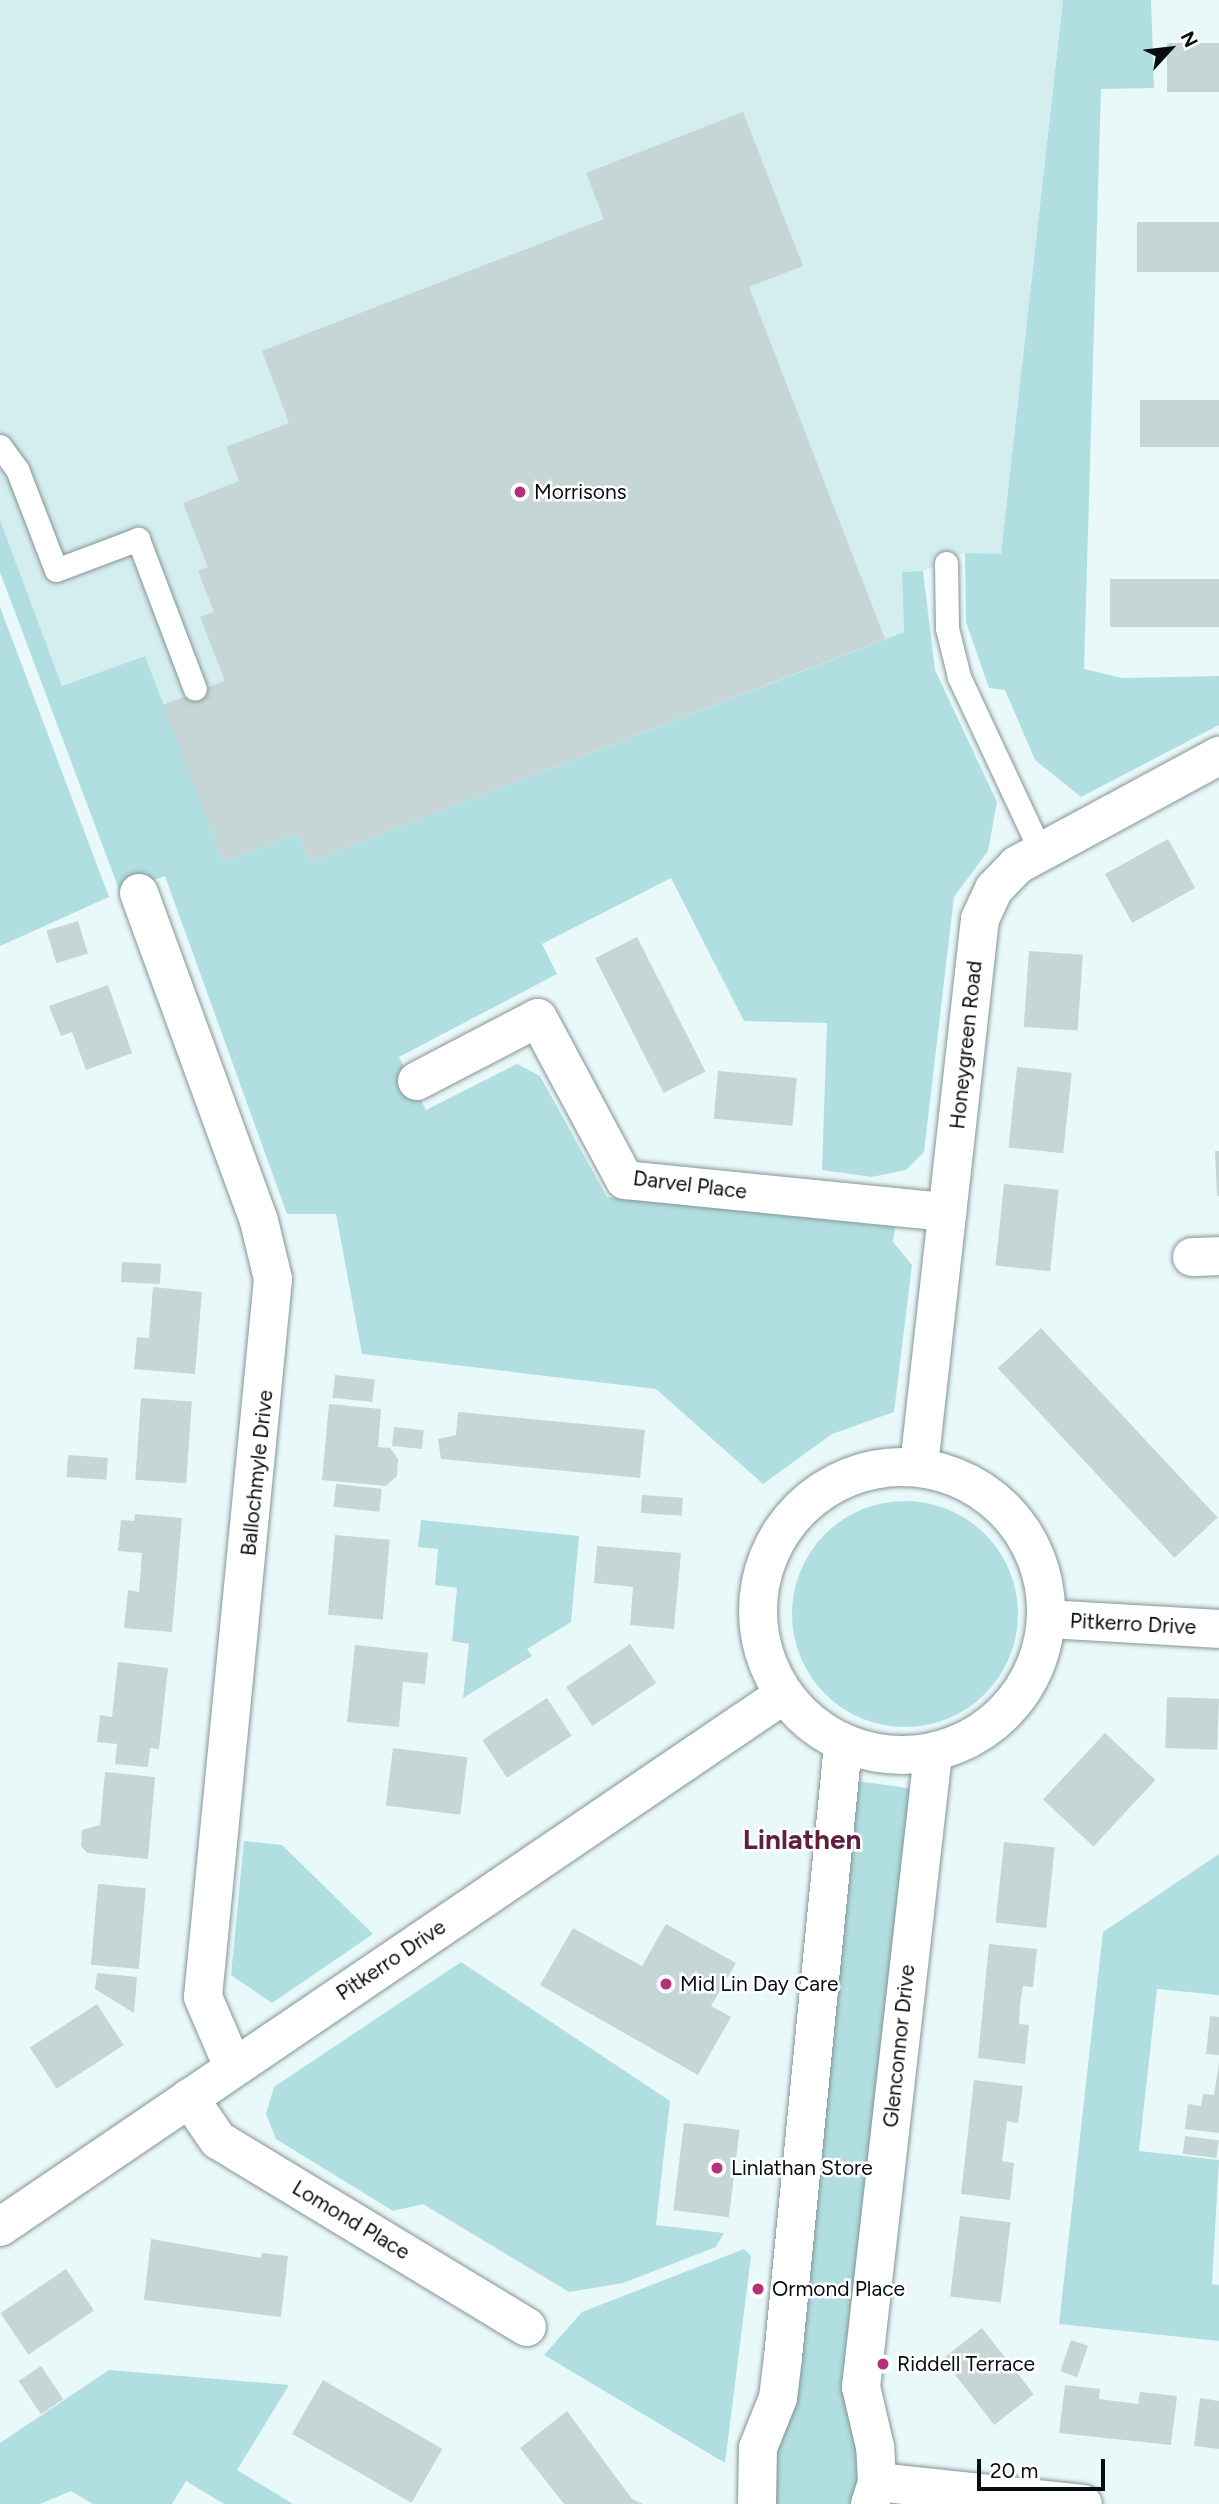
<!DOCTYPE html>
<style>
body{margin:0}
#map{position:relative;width:1219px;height:2504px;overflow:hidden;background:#e9f9fa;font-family:Figtree,sans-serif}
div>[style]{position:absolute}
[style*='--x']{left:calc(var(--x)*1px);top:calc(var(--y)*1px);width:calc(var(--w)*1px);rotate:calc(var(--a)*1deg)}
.built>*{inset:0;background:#d4edef}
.green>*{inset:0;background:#b1dee1}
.round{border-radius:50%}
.building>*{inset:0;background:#c6d5d6;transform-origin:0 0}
.roads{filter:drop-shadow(0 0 2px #859495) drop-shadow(0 0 2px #859495)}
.service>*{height:23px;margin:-11.5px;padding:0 11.5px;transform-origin:11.5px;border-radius:11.5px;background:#fff}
.minor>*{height:38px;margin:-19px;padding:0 19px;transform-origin:19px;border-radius:19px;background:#fff}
.minor>.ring{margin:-19px;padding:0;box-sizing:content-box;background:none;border:38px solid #fff;border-radius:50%}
.dots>*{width:19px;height:19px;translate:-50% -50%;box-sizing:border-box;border:4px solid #fff;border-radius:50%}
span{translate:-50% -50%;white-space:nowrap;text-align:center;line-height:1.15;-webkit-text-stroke:5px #fff;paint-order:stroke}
.poi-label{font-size:21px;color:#080d0d}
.left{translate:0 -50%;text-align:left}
.street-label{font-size:21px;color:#080d0d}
.district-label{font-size:28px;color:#5f1f3f;font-weight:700}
.north{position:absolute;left:1135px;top:14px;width:70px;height:70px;-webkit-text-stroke:5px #fff;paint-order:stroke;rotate:63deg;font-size:19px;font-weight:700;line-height:28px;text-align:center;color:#080d0d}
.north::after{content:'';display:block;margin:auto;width:24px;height:32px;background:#080d0d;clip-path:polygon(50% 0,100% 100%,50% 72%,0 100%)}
.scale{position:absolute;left:977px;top:2459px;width:128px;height:32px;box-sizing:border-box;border:4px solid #080d0d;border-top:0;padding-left:9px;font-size:21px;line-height:24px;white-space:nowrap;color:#080d0d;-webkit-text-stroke:5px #fff;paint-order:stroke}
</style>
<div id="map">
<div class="built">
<i style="clip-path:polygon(0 0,1063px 0,1001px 554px,965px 553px,923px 571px,902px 572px,904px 632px,309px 862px,297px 834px,224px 862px,145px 656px,62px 686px,0 520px)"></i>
</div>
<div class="green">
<i style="clip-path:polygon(1063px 0,1151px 0,1154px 88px,1101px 89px,1084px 669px,1122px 678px,1219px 676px,1219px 725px,1081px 797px,1035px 760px,1005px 690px,989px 688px,966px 622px,965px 553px,1001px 554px)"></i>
<i style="clip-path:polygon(0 520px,62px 686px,145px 656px,224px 862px,297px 834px,309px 862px,904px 632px,902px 572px,923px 571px,935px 670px,997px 802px,988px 851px,954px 897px,924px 1152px,906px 1170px,872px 1177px,822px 1170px,827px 1023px,744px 1021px,671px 878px,542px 944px,557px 974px,399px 1057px,426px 1110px,517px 1064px,540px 1076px,607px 1197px,895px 1227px,893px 1242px,912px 1265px,894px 1412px,832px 1434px,763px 1484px,656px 1389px,362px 1354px,336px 1214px,287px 1214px,165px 876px,120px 892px,0 572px)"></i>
<i style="clip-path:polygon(0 607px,109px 897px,0 946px)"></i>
<i class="round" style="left:792px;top:1501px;width:226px;height:226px"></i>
<i style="clip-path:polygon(421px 1520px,579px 1536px,571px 1622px,527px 1649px,532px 1656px,463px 1698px,469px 1644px,452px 1641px,457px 1588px,435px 1585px,438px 1549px,418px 1547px)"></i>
<i style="clip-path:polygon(857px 1781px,915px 1789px,858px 2504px,770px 2504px)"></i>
<i style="clip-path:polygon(244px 1841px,282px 1845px,373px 1934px,272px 2003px,231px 1975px)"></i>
<i style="clip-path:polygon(1219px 1854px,1219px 1995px,1157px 1989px,1139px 2151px,1219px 2160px,1212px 2284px,1219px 2285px,1219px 2341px,1059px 2324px,1103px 1932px)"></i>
<i style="clip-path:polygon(461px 1962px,670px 2101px,656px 2225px,724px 2233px,716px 2247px,623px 2283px,569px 2292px,423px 2204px,393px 2211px,276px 2139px,266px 2114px,274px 2087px)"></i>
<i style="clip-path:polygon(744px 2249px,751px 2256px,725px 2463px,544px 2355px,582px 2312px)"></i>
<i style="clip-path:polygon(109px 2370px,289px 2385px,237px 2470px,293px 2504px,224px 2504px,186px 2481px,172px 2504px,93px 2504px,71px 2491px,40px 2504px,0 2504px,0 2443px)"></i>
</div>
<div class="building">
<i style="left:1219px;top:43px;width:49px;height:52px;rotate:90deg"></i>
<i style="clip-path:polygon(743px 112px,803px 266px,749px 287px,885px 639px,309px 862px,297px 834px,224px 862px,163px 705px,225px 681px,200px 617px,214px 612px,198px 571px,208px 567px,183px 503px,239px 481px,226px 447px,289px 423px,262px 351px,604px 219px,586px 173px)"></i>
<i style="left:1219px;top:222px;width:50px;height:82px;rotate:90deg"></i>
<i style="left:1219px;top:400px;width:47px;height:79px;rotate:90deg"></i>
<i style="left:1219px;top:579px;width:48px;height:109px;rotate:90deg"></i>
<i style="left:1168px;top:839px;width:56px;height:72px;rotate:61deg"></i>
<i style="left:78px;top:921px;width:34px;height:33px;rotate:73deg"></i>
<i style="left:637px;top:937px;width:151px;height:47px;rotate:63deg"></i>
<i style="left:1029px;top:951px;width:54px;height:76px;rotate:4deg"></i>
<i style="clip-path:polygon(108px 985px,132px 1053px,86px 1070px,72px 1032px,61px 1036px,49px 1006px)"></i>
<i style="left:1017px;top:1067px;width:55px;height:81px;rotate:6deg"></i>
<i style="left:718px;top:1071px;width:79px;height:48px;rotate:5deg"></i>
<i style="clip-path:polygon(1215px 1151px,1219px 1151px,1219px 1196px,1217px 1196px)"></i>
<i style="left:1004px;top:1184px;width:55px;height:82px;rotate:6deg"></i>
<i style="left:122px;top:1262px;width:39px;height:20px;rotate:3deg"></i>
<i style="clip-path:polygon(153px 1287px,202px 1292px,195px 1374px,134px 1369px,137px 1337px,149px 1338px)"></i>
<i style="left:1041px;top:1328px;width:259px;height:59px;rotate:47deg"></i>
<i style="left:335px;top:1375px;width:40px;height:23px;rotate:6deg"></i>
<i style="left:141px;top:1398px;width:51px;height:82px;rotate:4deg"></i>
<i style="clip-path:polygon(329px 1404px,381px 1409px,378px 1447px,390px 1448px,398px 1459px,397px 1476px,386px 1486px,322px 1480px)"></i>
<i style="clip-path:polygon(458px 1412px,645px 1430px,640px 1478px,441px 1459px,438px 1439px,456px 1435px)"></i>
<i style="left:394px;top:1427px;width:30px;height:19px;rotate:6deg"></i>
<i style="left:68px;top:1455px;width:40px;height:22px;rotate:4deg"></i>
<i style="left:336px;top:1484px;width:46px;height:23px;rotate:6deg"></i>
<i style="left:642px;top:1495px;width:41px;height:18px;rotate:4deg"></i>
<i style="clip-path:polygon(135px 1514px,182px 1518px,172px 1632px,124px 1628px,128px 1590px,139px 1592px,142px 1553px,118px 1551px,121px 1520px,134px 1521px)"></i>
<i style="left:335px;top:1535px;width:55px;height:80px;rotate:5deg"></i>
<i style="clip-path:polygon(597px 1546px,681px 1553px,674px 1629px,630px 1625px,633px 1587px,594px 1583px)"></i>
<i style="left:630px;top:1644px;width:47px;height:77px;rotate:56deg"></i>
<i style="clip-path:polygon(355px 1645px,428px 1653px,425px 1684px,403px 1682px,399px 1727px,347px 1722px)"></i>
<i style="clip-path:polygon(118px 1662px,168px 1668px,159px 1749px,150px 1748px,148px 1767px,115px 1764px,117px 1744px,97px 1742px,100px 1715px,112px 1717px)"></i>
<i style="left:1167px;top:1697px;width:52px;height:51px;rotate:2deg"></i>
<i style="left:547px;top:1698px;width:45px;height:77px;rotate:57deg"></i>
<i style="left:1105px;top:1733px;width:69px;height:91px;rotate:43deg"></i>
<i style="left:393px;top:1748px;width:75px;height:58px;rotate:7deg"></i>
<i style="clip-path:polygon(105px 1772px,155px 1777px,148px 1859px,87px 1853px,81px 1846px,82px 1830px,100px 1825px)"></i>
<i style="left:1004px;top:1842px;width:51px;height:81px;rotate:6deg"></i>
<i style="left:98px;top:1884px;width:48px;height:81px;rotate:5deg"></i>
<i style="clip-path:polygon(666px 1924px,736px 1963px,711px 2006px,731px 2017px,698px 2075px,540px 1985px,573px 1928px,642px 1966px)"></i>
<i style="clip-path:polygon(989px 1944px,1037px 1949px,1033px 1987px,1023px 1986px,1020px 2005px,1019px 2024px,1029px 2025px,1025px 2064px,978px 2058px)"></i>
<i style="clip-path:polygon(97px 1973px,137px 1977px,134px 2013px,95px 1989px)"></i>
<i style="left:97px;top:2004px;width:49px;height:80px;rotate:57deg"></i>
<i style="clip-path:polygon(1210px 2016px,1219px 2017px,1219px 2055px,1206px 2054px)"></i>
<i style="clip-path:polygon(1219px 2062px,1219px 2133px,1185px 2129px,1188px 2104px,1201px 2106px,1203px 2094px,1214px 2095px)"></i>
<i style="clip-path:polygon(974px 2080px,1023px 2086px,1018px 2123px,1007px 2121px,1002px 2161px,1014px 2163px,1010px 2200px,961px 2194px)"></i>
<i style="left:684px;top:2123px;width:56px;height:88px;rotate:7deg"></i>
<i style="left:1185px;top:2136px;width:34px;height:18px;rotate:7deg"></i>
<i style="left:960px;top:2216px;width:51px;height:81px;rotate:7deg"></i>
<i style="clip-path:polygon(151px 2239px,261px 2258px,262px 2253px,288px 2256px,281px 2317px,144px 2300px)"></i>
<i style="left:66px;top:2269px;width:50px;height:79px;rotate:56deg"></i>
<i style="left:982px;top:2328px;width:84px;height:50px;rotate:52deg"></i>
<i style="left:1071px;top:2340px;width:18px;height:33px;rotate:19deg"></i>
<i style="left:41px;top:2366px;width:40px;height:27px;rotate:56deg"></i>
<i style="left:323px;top:2380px;width:138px;height:62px;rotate:30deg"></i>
<i style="clip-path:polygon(1065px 2385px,1100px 2389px,1099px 2399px,1138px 2404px,1140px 2392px,1177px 2396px,1171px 2445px,1059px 2433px)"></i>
<i style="clip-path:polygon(1200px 2398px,1219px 2401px,1219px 2449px,1194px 2446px)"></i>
<i style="clip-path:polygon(567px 2411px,632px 2499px,643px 2504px,564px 2504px,520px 2448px)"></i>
</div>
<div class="roads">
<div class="service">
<i style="--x:0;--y:446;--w:29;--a:54"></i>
<i style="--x:17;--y:469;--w:108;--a:68.9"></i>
<i style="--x:56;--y:570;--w:88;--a:-20.7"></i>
<i style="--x:138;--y:539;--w:160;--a:69.2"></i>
<i style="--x:946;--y:563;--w:65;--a:89.1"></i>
<i style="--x:947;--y:628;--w:50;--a:76.2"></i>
<i style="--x:959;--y:677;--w:191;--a:64.9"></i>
</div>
<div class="minor">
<i style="--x:139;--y:893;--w:349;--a:69.9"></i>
<i style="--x:259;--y:1221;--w:60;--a:76.4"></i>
<i style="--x:273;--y:1279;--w:721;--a:95.57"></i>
<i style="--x:203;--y:1997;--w:76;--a:66.8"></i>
<i style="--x:417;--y:1081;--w:136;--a:-27.5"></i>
<i style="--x:538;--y:1018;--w:184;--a:61.8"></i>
<i style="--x:625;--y:1180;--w:324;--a:5.7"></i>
<i style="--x:1192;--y:1257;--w:27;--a:-2"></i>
<i style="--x:919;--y:1466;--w:550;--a:-83.64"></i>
<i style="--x:980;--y:919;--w:33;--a:-65"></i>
<i style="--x:994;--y:889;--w:33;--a:-46"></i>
<i style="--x:1017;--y:865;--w:230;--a:-28.4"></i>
<i class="ring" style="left:758px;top:1467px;width:250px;height:250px"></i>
<i style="--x:1047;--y:1619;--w:172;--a:3.3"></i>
<i style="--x:189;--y:2098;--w:51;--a:55.4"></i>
<i style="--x:218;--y:2140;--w:361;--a:31.2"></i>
<i style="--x:0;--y:2227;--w:947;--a:-34.19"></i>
<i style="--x:877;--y:2482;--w:207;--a:6.1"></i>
<i style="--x:757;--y:2504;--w:56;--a:-89"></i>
<i style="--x:758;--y:2448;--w:54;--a:-68.2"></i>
<i style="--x:778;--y:2398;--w:41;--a:-83"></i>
<i style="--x:783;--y:2357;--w:615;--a:-84.4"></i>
<i style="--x:870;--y:2504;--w:23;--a:-72"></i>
<i style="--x:877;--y:2482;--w:35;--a:-93"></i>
<i style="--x:875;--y:2447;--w:62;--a:-103.1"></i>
<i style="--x:861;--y:2387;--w:637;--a:-83.51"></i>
</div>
</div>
<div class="dots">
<i style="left:520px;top:492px;background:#b53177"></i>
<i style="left:666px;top:1984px;background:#b53177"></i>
<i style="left:717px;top:2168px;background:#b53177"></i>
<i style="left:758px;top:2289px;background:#b53177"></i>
<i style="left:883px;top:2364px;background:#b53177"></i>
</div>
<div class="poi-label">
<span class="left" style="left:534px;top:492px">Morrisons</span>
<span class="left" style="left:680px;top:1984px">Mid Lin Day Care</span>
<span class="left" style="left:731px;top:2168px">Linlathan Store</span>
<span class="left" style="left:772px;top:2289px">Ormond Place</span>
<span class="left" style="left:897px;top:2364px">Riddell Terrace</span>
</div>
<div class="street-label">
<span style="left:966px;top:1045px;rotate:-84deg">Honeygreen Road</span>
<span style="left:690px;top:1185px;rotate:7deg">Darvel Place</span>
<span style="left:257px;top:1473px;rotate:-84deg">Ballochmyle Drive</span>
<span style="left:1133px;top:1624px;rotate:3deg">Pitkerro Drive</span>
<span style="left:391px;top:1960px;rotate:-34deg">Pitkerro Drive</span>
<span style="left:899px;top:2046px;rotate:-84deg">Glenconnor Drive</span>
<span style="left:351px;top:2220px;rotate:31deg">Lomond Place</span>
</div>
<div class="district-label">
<span style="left:802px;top:1839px">Linlathen</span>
</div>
<div class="north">N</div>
<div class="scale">20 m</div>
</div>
